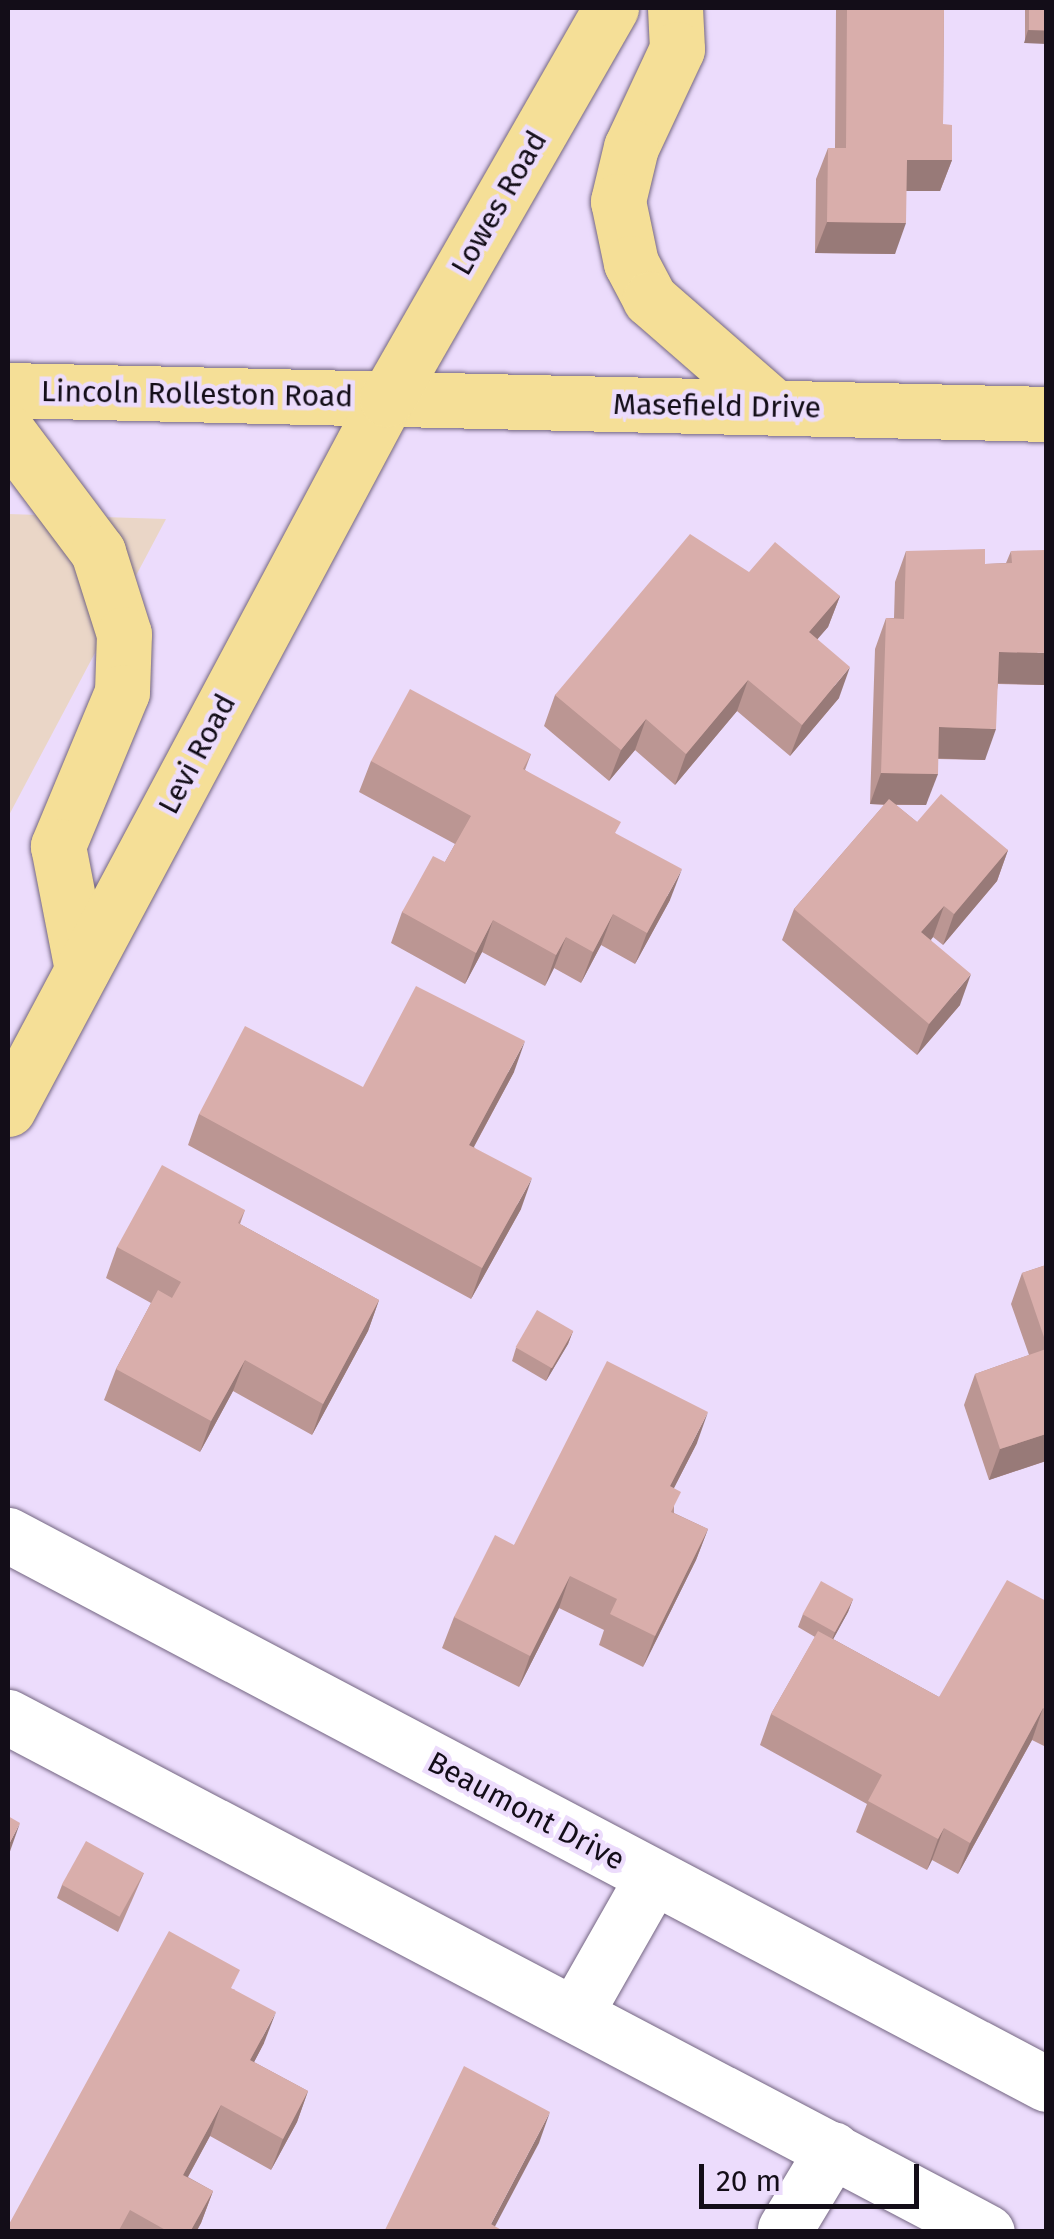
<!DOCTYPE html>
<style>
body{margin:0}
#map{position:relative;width:1054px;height:2239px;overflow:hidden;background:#ecdcfc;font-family:"Fira Sans",sans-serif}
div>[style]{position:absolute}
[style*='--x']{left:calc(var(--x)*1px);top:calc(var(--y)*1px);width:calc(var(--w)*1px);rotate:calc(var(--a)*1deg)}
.commercial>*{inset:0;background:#ead6c7}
.roads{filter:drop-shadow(0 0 2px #746682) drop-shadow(0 0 2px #746682)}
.minor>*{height:55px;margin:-27.5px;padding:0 27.5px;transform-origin:27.5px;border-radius:27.5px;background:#fff}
.major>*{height:55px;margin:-27.5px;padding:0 27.5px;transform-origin:27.5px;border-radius:27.5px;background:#f5df97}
.wall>*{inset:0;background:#bb9693;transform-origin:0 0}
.shaded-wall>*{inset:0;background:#987a78}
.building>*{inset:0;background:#d9aeab;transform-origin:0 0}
span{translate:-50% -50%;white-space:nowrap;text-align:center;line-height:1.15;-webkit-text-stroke:9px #ecdcfc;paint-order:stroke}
.street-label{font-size:30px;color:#130d18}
.frame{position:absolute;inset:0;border:10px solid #130d18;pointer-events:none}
.scale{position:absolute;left:699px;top:2164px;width:220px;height:45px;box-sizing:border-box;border:5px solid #130d18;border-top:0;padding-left:12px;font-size:30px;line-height:35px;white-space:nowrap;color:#130d18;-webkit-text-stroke:8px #ecdcfc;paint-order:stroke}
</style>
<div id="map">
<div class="commercial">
<i style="clip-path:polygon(8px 514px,166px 519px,8px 817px)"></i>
</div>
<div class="roads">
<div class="minor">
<i style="--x:8;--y:1535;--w:1174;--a:27.87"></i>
<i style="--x:8;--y:1717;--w:1106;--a:27.75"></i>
<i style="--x:576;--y:2012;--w:154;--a:-60.4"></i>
<i style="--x:785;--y:2229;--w:93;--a:-59"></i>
</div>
<div class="major">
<i style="--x:675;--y:8;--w:41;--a:87.2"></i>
<i style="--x:677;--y:49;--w:108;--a:115.1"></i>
<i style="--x:631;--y:147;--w:56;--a:103.5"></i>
<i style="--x:618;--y:201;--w:63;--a:78.2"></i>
<i style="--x:631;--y:263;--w:41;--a:62.2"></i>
<i style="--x:650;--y:299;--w:164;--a:41.1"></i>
<i style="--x:8;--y:390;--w:1038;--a:1.32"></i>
<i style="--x:8;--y:432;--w:150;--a:53.1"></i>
<i style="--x:98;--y:552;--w:86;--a:72.4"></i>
<i style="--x:124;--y:634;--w:58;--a:92"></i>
<i style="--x:122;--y:692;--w:167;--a:112.6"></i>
<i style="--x:58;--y:846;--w:126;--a:79"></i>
<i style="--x:8;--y:1109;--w:805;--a:-61.91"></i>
<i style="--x:387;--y:399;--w:451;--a:-60.2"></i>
</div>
</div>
<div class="wall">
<i style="clip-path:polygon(836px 8px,944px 8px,943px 124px,952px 160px,940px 191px,906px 191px,895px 254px,815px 253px,816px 179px,828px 148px,835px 148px)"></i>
<i style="left:1025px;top:8px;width:21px;height:35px"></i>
<i style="clip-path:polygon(906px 551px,985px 564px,1006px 563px,1011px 551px,1046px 685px,998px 684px,985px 760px,938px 759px,926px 805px,896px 805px,917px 822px,1008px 850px,997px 881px,943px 945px,933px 937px,931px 940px,960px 1005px,917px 1055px,782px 940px,794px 909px,884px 805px,870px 804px,875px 649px,886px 618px,894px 618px,895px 582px)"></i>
<i style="clip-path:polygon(749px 572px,840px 596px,828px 627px,817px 639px,839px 698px,790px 756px,737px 711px,675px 785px,635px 750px,609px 781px,544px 726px,555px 695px)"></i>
<i style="clip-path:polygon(531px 754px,525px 770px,616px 834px,670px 900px,635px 964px,601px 945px,581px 983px,554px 968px,545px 986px,482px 952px,465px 984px,391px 943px,402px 912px,445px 862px,455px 844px,359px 792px,371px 761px)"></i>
<i style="clip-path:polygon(514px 1072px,474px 1147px,521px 1209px,471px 1299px,188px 1145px,199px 1114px,363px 1087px)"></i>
<i style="clip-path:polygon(245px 1210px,240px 1224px,379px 1300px,368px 1331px,312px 1435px,233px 1391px,200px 1452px,104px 1400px,116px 1369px,151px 1303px,106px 1278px,117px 1247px)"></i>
<i style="clip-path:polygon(1046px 1265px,1046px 1461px,989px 1480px,964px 1405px,975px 1374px,1029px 1355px,1011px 1304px,1022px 1273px)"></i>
<i style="clip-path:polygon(573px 1331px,568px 1344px,546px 1381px,512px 1361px,516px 1348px)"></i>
<i style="clip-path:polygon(697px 1443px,674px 1488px,674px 1513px,708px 1529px,696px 1560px,643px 1667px,599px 1645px,604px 1630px,559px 1608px,519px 1687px,442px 1648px,454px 1617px,514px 1545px)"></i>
<i style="clip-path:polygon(853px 1599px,848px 1612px,833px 1639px,939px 1697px,1046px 1601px,1046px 1747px,1032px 1740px,958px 1874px,932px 1860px,927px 1870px,856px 1832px,867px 1804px,760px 1745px,771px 1714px,815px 1637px,798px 1627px,803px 1614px)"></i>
<i style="clip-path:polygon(144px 1873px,118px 1932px,57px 1898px,62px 1885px)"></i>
<i style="clip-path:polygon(234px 1989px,264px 2043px,254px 2062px,308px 2091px,297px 2122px,271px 2170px,210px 2136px,188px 2177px,213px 2191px,201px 2223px,196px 2232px,8px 2232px)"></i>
</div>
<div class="shaded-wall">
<i style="clip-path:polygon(1028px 30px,1046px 31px,1046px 44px,1024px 43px)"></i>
<i style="clip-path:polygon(907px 160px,952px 160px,940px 191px,896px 191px)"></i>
<i style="clip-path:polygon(827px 222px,906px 223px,895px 254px,815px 253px)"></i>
<i style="clip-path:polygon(840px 596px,828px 627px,797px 663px,809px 632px)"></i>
<i style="clip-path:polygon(999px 652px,1046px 653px,1046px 685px,987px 683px)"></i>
<i style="clip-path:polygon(850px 667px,839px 698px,790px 756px,802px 725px)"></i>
<i style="clip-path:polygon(748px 680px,737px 711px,675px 785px,686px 754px)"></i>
<i style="clip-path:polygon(646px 719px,635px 750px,609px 781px,621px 750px)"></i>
<i style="clip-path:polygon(939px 727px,996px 729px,985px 760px,927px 758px)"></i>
<i style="clip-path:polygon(881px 773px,938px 774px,926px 805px,870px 804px)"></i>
<i style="clip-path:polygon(1008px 850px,997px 881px,943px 945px,954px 914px)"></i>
<i style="clip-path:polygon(682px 869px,670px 900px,635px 964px,647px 933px)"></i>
<i style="clip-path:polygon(944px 906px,933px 937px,910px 963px,921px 932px)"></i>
<i style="clip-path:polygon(613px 914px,601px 945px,581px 983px,593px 952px)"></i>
<i style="clip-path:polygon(493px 920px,482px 952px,465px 984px,476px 953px)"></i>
<i style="clip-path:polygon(566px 937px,554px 968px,545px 986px,556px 955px)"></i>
<i style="clip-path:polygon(971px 974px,960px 1005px,917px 1055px,929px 1024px)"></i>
<i style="clip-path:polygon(525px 1041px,514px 1072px,458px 1176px,469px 1145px)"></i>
<i style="clip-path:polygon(532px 1178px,521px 1209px,471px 1299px,482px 1268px)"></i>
<i style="clip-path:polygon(379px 1300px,368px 1331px,312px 1435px,323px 1404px)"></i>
<i style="clip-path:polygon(573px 1331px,568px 1344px,546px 1381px,551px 1368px)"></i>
<i style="clip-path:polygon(245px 1360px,233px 1391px,200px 1452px,211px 1421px)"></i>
<i style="clip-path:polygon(708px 1412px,697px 1443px,659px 1517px,670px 1486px)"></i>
<i style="clip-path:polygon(1046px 1434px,1046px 1461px,989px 1480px,1000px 1449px)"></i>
<i style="clip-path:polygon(708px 1529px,696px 1560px,643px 1667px,655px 1636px)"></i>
<i style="clip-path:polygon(570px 1576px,559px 1608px,519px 1687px,530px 1656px)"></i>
<i style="clip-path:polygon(853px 1599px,848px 1612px,830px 1645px,835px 1632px)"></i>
<i style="clip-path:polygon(1043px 1708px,1032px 1740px,958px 1874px,970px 1843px)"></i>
<i style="clip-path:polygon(20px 1823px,8px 1857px,8px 1846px)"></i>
<i style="clip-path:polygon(944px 1828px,932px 1860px,927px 1870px,938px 1839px)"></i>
<i style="clip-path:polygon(276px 2012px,264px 2043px,239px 2091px,250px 2060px)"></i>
<i style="clip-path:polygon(308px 2091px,297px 2122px,271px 2170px,283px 2139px)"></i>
<i style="clip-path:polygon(221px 2105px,210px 2136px,172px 2206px,183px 2175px)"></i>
<i style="clip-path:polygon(550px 2112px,539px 2143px,492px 2232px,491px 2224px)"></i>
<i style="clip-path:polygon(213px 2191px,201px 2223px,196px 2232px,190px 2232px)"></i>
</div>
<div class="building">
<i style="clip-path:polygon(847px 8px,944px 8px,943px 124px,952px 125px,952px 160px,907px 160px,906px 223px,827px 222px,828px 148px,846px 148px)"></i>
<i style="left:1029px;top:8px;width:17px;height:22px"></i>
<i style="clip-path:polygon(690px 534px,749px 572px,775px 542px,840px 596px,809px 632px,850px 667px,802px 725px,748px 680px,686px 754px,646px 719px,621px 750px,555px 695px)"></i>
<i style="clip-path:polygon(985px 549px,985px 564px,1012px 563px,1011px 551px,1046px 550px,1046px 653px,999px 652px,996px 729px,939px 727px,938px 774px,881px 773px,886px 618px,904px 619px,906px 551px)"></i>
<i style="clip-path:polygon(410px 689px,531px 754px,523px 769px,621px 822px,615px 833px,682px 869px,647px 933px,613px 914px,593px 952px,566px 937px,556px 955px,493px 920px,476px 953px,402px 912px,433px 856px,445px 862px,471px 816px,371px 761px)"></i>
<i style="clip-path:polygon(941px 794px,1008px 850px,954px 914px,944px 906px,921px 932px,971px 974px,929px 1024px,794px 909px,889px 799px,917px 822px)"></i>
<i style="clip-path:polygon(416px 986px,525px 1041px,469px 1145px,532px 1178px,482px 1268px,199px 1114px,245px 1026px,363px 1087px)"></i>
<i style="clip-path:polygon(162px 1165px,245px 1210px,238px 1223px,379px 1300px,323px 1404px,245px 1360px,211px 1421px,116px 1369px,158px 1290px,172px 1298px,181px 1282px,117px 1247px)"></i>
<i style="clip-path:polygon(1046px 1265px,1046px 1343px,1022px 1273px)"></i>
<i style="left:537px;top:1310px;width:42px;height:43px;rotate:30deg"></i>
<i style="clip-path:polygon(1046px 1349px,1046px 1434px,1000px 1449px,975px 1374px)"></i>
<i style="clip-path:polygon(607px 1361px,708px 1412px,670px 1486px,681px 1492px,671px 1512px,708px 1529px,655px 1636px,610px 1614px,617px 1599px,570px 1576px,530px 1656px,454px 1617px,495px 1535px,514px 1545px)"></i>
<i style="clip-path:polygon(1007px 1580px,1046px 1601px,1046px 1710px,1043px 1708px,970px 1843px,944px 1828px,938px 1839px,868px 1801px,882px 1775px,771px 1714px,818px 1631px,939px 1697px)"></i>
<i style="left:821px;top:1581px;width:37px;height:38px;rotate:29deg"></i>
<i style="clip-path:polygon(8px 1816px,20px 1823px,8px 1846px)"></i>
<i style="left:86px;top:1841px;width:66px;height:50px;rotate:29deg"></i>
<i style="clip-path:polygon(169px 1931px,240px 1970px,231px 1988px,276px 2012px,250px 2060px,308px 2091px,283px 2139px,221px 2105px,183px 2175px,213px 2191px,190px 2232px,169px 2232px,130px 2210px,118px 2232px,8px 2232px,8px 2226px)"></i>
<i style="clip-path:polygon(464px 2066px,550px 2112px,491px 2224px,505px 2232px,384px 2232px)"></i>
</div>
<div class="street-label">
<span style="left:499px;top:203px;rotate:-60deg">Lowes Road</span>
<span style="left:197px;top:394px;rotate:1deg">Lincoln Rolleston Road</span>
<span style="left:717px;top:406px;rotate:1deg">Masefield Drive</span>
<span style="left:197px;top:754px;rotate:-62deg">Levi Road</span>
<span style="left:526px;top:1811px;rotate:28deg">Beaumont Drive</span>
</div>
<div class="frame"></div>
<div class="scale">20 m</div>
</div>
